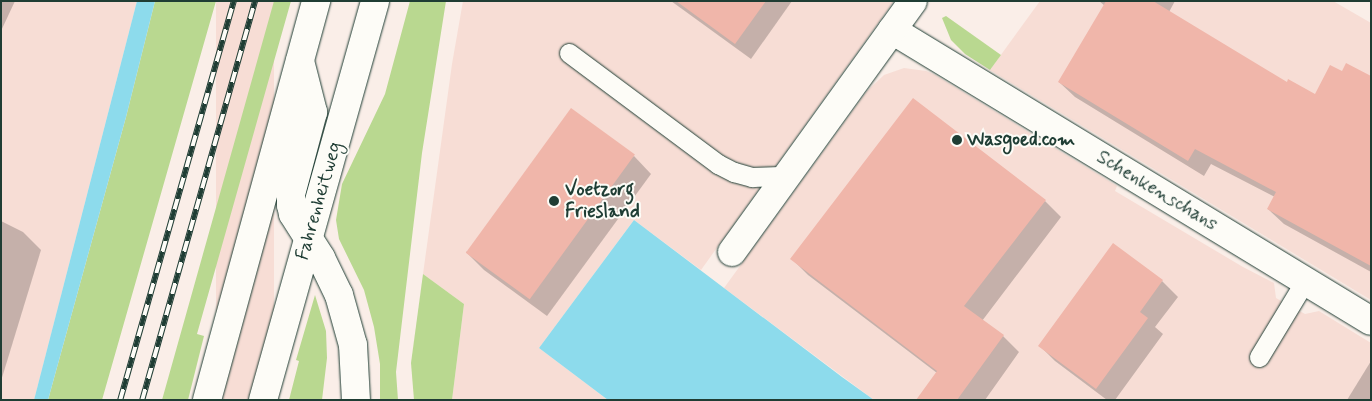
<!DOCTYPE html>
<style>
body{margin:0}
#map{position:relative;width:1372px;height:401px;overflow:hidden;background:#faeee8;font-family:Mynerve,sans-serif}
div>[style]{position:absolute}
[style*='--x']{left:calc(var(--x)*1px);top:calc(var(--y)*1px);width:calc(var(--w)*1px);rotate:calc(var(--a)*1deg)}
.built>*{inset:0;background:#f7ddd5;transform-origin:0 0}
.green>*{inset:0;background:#b9d890}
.water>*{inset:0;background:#8ddbec}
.shadow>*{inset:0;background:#0003}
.building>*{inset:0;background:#f0b6aa;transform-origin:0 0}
.roads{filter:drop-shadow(0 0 1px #1f3d34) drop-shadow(0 0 1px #1f3d34)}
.service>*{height:19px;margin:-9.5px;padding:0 9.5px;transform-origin:9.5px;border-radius:9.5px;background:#fdfcf7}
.minor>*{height:28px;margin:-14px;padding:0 14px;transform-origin:14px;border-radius:14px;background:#fdfcf7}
.primary>*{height:28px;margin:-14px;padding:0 14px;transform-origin:14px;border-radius:14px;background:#fdfcf7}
.rail>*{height:5.5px;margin-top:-2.75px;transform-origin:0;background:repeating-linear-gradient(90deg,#fdfcf7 0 11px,#1f3d34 0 22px);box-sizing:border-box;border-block:1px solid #1f3d34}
.dots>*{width:14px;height:14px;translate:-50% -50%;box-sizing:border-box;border:2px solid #fdfcf7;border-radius:50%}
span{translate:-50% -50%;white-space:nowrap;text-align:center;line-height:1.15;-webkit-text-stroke:4px #fdfcf7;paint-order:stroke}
.poi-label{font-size:19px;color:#1f3d34;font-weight:700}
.left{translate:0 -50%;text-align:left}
.street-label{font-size:19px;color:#1f3d34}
.frame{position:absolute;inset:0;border:2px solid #1f3d34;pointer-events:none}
</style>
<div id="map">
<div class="built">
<i style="clip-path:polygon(1px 1px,137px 1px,34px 400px,1px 400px)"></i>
<i style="left:216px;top:1px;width:58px;height:415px"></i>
<i style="clip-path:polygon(463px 1px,894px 1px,701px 270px,634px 220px,539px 348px,608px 400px,452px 400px,464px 304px,423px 274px,452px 64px)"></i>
<i style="clip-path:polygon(1040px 1px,1333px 1px,1371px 23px,1371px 300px,990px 70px)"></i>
<i style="clip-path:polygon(904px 68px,926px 71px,935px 75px,1117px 186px,1115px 191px,1243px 267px,1274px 283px,1276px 298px,1305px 314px,1319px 311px,1371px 343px,1371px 400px,874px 400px,724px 288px,867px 91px,884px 75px)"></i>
</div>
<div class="green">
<i style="clip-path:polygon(155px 1px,216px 1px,102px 400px,48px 400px,126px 117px)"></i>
<i style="clip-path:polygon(274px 1px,291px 1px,197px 334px,204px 336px,188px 400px,162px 400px)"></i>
<i style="clip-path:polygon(410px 1px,446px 1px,422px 153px,396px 372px,398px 400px,380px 400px,380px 364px,374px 327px,364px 290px,339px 239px,336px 220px,342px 184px,385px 94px)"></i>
<i style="clip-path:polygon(946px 16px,1001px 55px,990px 70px,965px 54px,951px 40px,942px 18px)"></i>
<i style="clip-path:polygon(423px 274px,464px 304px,452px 400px,414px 400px,411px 363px)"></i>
<i style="clip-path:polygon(315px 295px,326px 331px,327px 358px,322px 400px,289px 400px,299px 361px,296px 360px)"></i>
</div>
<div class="water">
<i style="clip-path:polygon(137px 1px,155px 1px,126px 117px,48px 400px,34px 400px)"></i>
<i style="clip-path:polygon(634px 220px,842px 377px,874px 400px,608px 400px,539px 348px)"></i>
</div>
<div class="shadow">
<i style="clip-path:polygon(1px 1px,15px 1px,1px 31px)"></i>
<i style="clip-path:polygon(671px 1px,792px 1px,751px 59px)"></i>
<i style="clip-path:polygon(1099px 1px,1175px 1px,1169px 12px,1287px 84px,1315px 96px,1343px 73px,1371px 78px,1371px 272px,1284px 224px,1268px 209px,1275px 197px,1211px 164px,1204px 176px,1075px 97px,1059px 82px,1105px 6px)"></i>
<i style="clip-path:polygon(634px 156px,651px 174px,547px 316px,484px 270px,466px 252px)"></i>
<i style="clip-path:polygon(1045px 201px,1061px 217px,982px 321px,1003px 336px,1019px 352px,985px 400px,919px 400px,937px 373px,808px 275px,792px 259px)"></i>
<i style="clip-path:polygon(1px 221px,23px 232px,41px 250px,1px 381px)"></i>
<i style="clip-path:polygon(1162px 281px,1178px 297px,1155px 327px,1163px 334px,1115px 400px,1107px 400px,1055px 361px,1040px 346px)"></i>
<i style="clip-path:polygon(1371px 361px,1371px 400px,1347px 400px)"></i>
</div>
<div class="building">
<i style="clip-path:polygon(676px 1px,766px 1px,735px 44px)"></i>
<i style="clip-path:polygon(1106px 1px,1153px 1px,1287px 82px,1288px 79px,1315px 94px,1330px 65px,1342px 71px,1346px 63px,1371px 76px,1371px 266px,1267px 209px,1276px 192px,1195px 149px,1188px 161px,1058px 82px)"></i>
<i style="clip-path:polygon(913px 98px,1046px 200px,964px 306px,1004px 335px,957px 400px,916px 400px,937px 371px,790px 259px)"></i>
<i style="left:571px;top:108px;width:79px;height:179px;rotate:36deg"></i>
<i style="clip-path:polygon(1113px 243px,1163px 280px,1140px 312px,1148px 318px,1096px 389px,1038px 346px)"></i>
</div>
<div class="roads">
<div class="service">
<i style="--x:569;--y:53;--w:186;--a:36.7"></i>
<i style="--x:718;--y:164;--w:18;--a:27"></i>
<i style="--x:734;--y:172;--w:19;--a:16"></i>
<i style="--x:752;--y:177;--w:35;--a:-2"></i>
<i style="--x:1259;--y:357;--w:89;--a:-58.8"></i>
</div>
<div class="minor">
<i style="--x:892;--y:30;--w:560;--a:31.28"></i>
<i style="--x:732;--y:252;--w:309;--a:-54.2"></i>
</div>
<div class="primary">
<i style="--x:300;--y:61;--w:53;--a:75.7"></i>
<i style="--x:313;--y:112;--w:85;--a:105"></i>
<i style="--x:291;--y:194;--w:11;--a:90"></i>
<i style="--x:291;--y:205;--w:9;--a:77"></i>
<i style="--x:293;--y:214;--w:52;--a:57.5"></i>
<i style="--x:321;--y:258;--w:41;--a:64.1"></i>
<i style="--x:339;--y:295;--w:52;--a:74.4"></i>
<i style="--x:353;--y:345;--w:55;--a:86.9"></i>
<i style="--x:207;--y:400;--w:414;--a:-74.7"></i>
<i style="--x:263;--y:400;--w:414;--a:-74.3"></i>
</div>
</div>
<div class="rail">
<i style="--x:120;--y:400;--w:415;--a:-74.1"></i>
<i style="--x:142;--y:400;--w:415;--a:-74.2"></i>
</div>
<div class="dots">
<i style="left:957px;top:140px;background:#1f3d34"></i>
<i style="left:554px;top:201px;background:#1f3d34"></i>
</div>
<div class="poi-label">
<span class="left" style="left:967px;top:140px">Wasgoed.com</span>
<span class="left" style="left:565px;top:201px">Voetzorg<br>Friesland</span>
</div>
<div class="street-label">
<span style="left:1157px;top:191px;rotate:31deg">Schenkenschans</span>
<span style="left:319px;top:201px;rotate:-74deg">Fahrenheitweg</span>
</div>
<div class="frame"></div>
</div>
